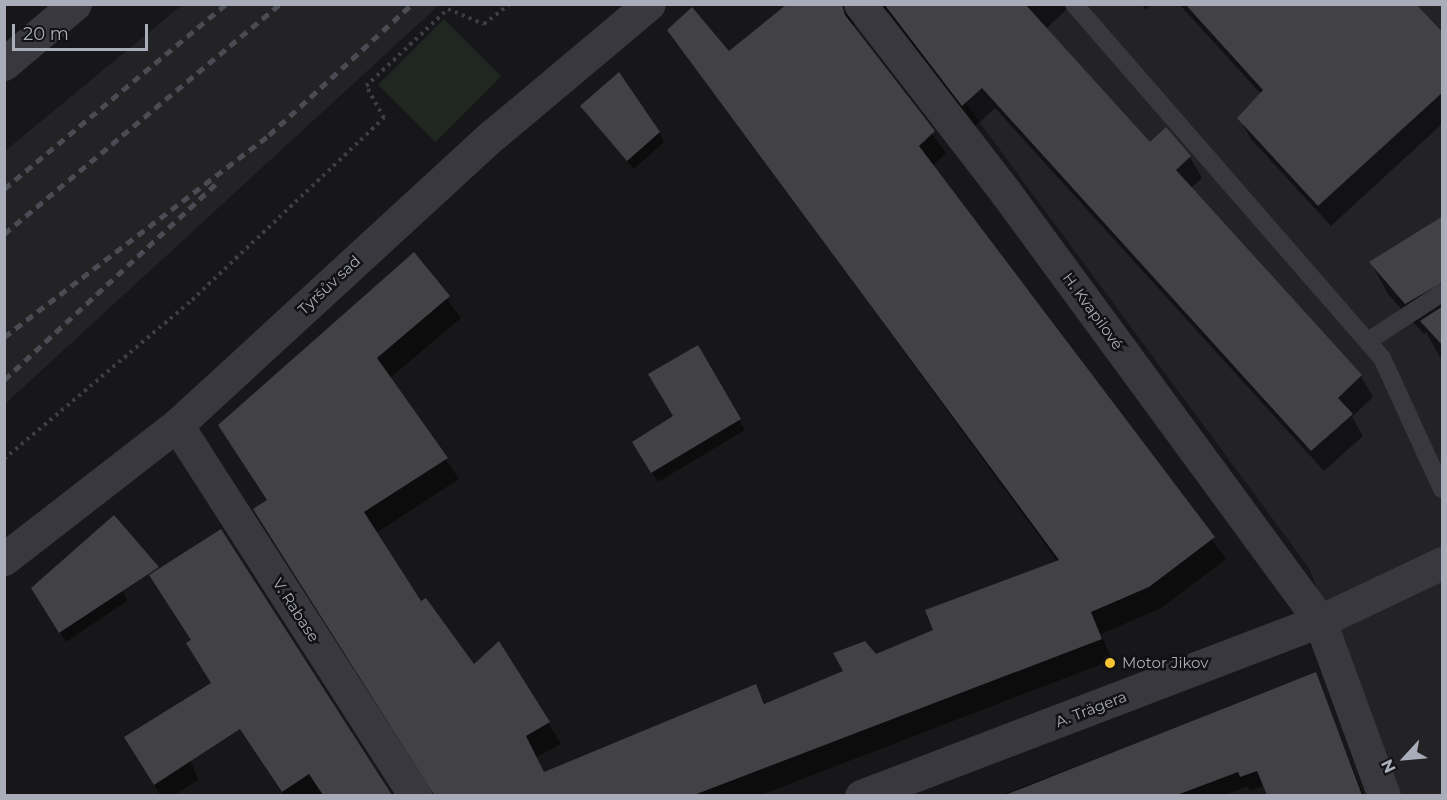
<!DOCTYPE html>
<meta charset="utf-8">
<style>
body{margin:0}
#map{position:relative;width:1447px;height:800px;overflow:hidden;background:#171719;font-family:Montserrat,sans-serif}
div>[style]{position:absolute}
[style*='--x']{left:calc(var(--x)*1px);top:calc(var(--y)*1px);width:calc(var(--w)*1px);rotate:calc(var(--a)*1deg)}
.built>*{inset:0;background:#232326}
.green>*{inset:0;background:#1f2720;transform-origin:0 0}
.shadow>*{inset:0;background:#0007}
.building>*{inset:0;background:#414146}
.path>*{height:4px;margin-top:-2px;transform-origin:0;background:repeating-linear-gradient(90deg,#3e3f45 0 3px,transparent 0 7.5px)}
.service>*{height:18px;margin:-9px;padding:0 9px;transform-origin:9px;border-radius:9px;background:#38383e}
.minor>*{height:33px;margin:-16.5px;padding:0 16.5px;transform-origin:16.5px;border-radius:16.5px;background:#38383e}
.tertiary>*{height:33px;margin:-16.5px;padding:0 16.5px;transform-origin:16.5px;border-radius:16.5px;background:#38383e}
.rail>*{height:4.5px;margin-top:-2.25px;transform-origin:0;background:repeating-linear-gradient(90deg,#4b4c53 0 8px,transparent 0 14px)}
.dots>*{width:16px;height:16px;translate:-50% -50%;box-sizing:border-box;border:3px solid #121214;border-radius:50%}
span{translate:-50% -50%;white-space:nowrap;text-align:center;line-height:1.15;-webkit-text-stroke:5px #121214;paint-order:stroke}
.street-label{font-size:15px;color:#a9acb9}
.poi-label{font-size:15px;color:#a9acb9}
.left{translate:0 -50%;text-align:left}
.frame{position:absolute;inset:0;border:6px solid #a9acb9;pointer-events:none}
.north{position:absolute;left:1375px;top:728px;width:60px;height:60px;-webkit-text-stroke:4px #121214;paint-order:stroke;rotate:244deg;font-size:16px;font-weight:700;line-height:24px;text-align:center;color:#a9acb9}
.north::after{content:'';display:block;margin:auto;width:21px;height:27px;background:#a9acb9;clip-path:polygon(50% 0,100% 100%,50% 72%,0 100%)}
.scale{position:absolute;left:12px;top:24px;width:136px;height:27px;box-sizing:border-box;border:3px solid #a9acb9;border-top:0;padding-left:8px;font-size:18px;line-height:21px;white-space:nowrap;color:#a9acb9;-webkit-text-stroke:4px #121214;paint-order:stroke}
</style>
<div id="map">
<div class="built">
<i style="clip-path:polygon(182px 5px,439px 5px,5px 404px,5px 151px)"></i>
<i style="clip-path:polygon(893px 5px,1442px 5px,1442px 795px,1395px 795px,1309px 568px)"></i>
</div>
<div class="green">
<i style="left:444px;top:19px;width:81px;height:93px;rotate:45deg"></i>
</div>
<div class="shadow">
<i style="clip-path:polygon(790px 4px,1072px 4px,1046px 29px,1150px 144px,1166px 129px,1190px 157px,1202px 178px,1191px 188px,1361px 376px,1373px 397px,1352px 417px,1363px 436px,1324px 471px,995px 108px,975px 126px,889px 13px,871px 6px,860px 11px,853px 28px,946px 153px,932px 166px,1226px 559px,1161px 608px,1101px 634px,1112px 660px,758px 796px,433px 796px,432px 788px,268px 501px,413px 254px,461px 318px,390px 378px,459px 479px,376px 533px,421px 603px,474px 667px,499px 643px,561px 744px,537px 757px,544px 773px,755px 686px,766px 705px,935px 630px,1058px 562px,669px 30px,729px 53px)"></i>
<i style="clip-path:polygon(1141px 4px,1151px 4px,1146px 10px)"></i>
<i style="clip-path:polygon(1179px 4px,1414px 4px,1442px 35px,1442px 124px,1331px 226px,1251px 139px,1239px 118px,1261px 94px)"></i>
<i style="clip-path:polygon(582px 107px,659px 132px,664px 142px,634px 169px)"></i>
<i style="clip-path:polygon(1442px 233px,1442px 361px,1426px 332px,1424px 334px,1388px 294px,1371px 263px)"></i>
<i style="clip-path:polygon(697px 347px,745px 430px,658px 482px,634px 442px,675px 417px)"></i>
<i style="clip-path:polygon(221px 531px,391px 796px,284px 796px,200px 664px,192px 641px)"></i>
<i style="clip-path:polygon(119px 581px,127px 601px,66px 642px,33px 588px)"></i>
<i style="clip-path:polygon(1315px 674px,1364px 796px,1269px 796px,1265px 785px,1250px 791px,1247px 786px,1223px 796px,999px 796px)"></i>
<i style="clip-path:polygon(178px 728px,198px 780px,173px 796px,161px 796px,135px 755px)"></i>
</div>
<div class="building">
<i style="clip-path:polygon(787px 4px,842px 4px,845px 15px,935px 131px,919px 146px,1215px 537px,1149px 587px,1091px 612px,1102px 639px,694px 795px,434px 795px,253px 509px,267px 500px,218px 425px,414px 252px,450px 296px,377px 358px,448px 458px,364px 512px,421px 601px,426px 598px,474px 664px,499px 641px,550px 722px,526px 736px,544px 772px,756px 684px,764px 704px,843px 671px,833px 653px,865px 641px,876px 654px,933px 630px,925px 610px,1059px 560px,667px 30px,692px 7px,729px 51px)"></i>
<i style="clip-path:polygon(884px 4px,1025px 4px,1150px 142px,1166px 127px,1191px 156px,1176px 170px,1362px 375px,1338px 398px,1353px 414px,1311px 451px,982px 88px,962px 106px)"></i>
<i style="clip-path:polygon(1185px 4px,1416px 4px,1443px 33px,1443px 92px,1318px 206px,1237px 118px,1263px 90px)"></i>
<i style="clip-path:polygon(619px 72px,660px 132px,627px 161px,580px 106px)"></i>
<i style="clip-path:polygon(1443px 216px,1443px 282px,1405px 304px,1369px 262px)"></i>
<i style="clip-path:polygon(1443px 306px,1443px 346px,1420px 321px)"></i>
<i style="clip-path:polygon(698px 345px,741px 419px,651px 473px,632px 442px,673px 416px,648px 374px)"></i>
<i style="clip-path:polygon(114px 515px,159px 567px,59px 633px,31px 588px)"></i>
<i style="clip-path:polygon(221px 529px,392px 795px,323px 795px,309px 774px,282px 792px,240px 729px,154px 785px,124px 737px,211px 683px,186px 643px,191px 640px,149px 575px)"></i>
<i style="clip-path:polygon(1316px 672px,1362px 795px,1267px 795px,1257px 771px,1240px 777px,1238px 772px,1177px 795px,1005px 795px)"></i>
</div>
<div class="path">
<i style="--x:4;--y:459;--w:246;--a:-40.2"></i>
<i style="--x:192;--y:300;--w:265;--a:-43.5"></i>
<i style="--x:384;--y:118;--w:37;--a:-119"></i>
<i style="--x:366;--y:86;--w:112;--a:-43.2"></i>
<i style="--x:448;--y:9;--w:39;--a:23"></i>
<i style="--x:484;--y:24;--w:33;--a:-38"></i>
</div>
<div class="service">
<i style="--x:1074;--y:4;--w:469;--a:49"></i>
<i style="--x:1382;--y:358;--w:144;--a:65.4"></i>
<i style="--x:1368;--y:341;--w:88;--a:-33"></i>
</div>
<div class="minor">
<i style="--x:860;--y:4;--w:239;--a:52.3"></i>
<i style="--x:1006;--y:193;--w:531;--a:53.73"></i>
<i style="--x:1320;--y:621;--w:186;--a:69.9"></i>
<i style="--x:4;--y:64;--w:93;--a:-40.2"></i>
<i style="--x:177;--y:425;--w:441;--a:57.3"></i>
<i style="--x:4;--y:559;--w:219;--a:-37.8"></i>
<i style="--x:177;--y:425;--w:430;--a:-42.6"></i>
<i style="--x:494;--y:134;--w:202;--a:-40"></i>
</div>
<div class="tertiary">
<i style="--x:861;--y:796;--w:491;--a:-20.9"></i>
<i style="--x:1320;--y:621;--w:135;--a:-25.4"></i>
</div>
<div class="rail">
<i style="--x:4;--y:189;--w:289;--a:-39.8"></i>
<i style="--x:4;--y:234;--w:359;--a:-39.8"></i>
<i style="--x:4;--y:337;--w:333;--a:-37.3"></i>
<i style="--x:269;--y:135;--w:194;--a:-42.5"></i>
<i style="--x:4;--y:380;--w:289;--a:-42.8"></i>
</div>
<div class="dots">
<i style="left:1110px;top:663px;background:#f7c531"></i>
</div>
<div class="street-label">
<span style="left:329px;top:285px;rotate:-43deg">Tyršův sad</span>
<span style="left:1093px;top:311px;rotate:54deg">H. Kvapilové</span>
<span style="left:296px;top:610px;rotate:57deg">V. Rabase</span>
<span style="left:1091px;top:709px;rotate:-21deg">A. Trägera</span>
</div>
<div class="poi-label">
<span class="left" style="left:1122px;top:663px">Motor Jikov</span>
</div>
<div class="frame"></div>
<div class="north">N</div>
<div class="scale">20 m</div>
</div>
